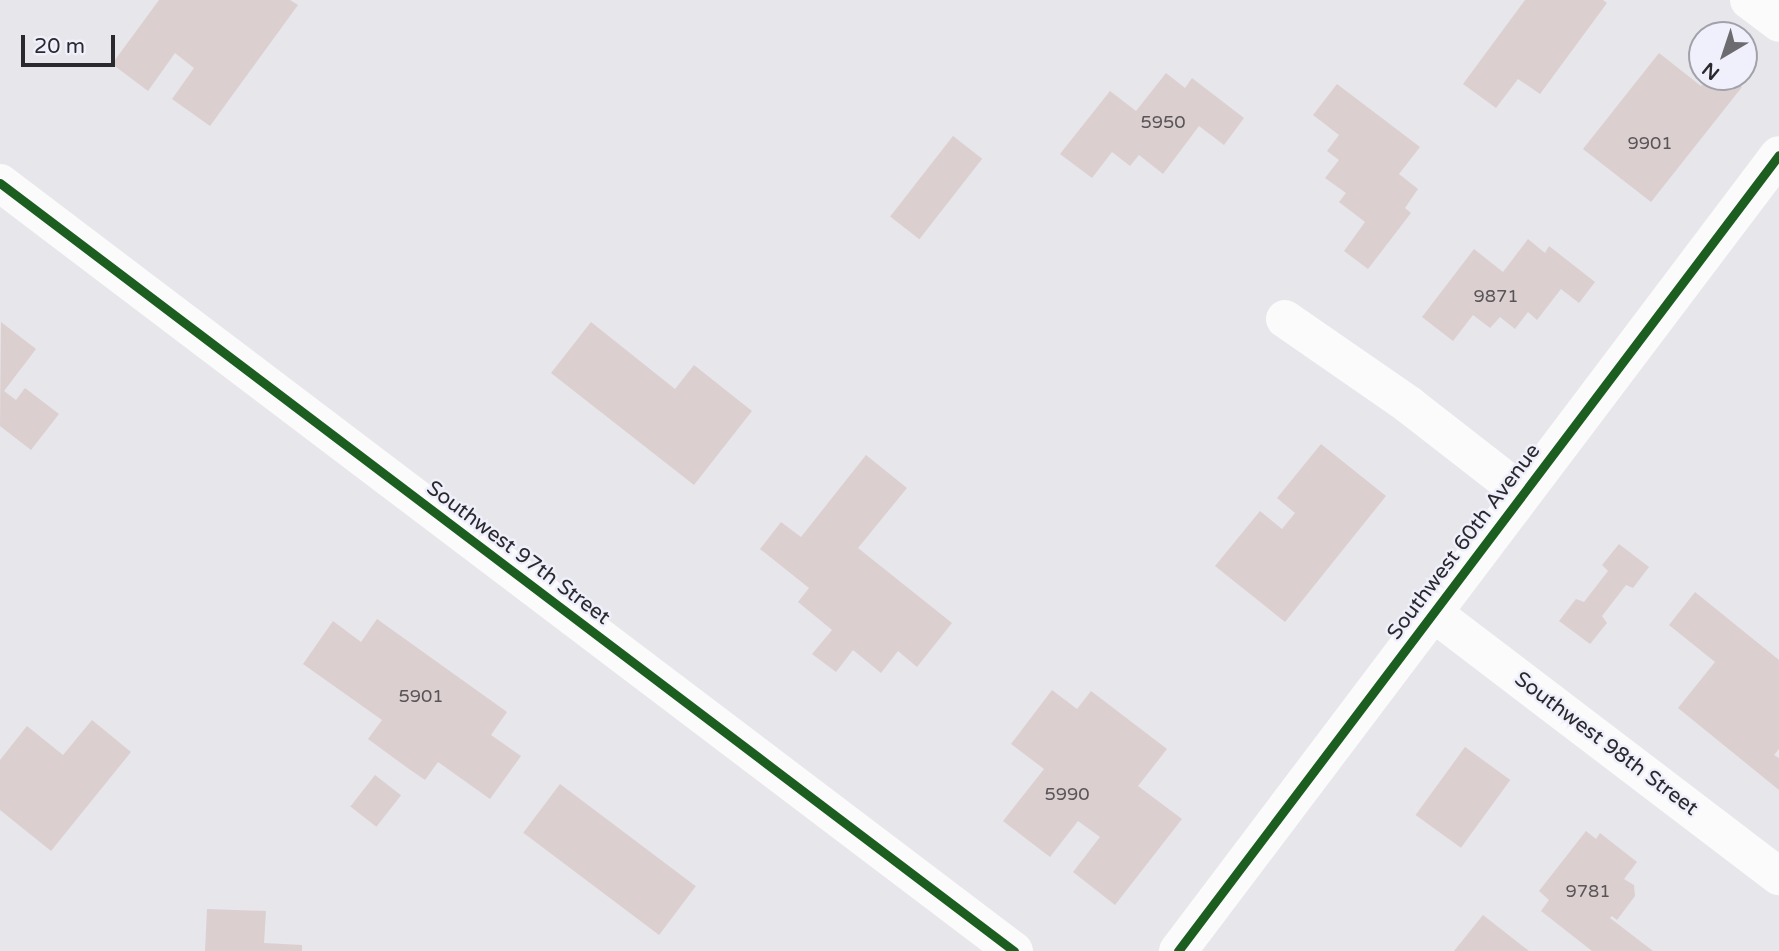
<!DOCTYPE html>
<style>
body{margin:0}
#map{position:relative;width:1779px;height:951px;overflow:hidden;background:#e6e6eb;font-family:"Varela Round",sans-serif}
div>[style]{position:absolute}
[style*='--x']{left:calc(var(--x)*1px);top:calc(var(--y)*1px);width:calc(var(--w)*1px);rotate:calc(var(--a)*1deg)}
.building>*{inset:0;background:#dccfd0;transform-origin:0 0}
.minor>*{height:38px;margin:-19px;padding:0 19px;transform-origin:19px;border-radius:19px;background:#fbfbfc}
.cycleway>*{height:9px;margin:-4.5px;padding:0 4.5px;transform-origin:4.5px;border-radius:4.5px;background:#1b5e20}
span{translate:-50% -50%;white-space:nowrap;text-align:center;line-height:1.15;-webkit-text-stroke:5px #f0f0fc;paint-order:stroke}
.number-label{font-size:18px;color:#585558}
.number-label span{-webkit-text-stroke-width:0}
.street-label{font-size:21px;color:#2a2a2e}
.north{position:absolute;left:1688px;top:21px;width:70px;height:70px;box-sizing:border-box;background:#f0f0fc;border:2px solid #a1a1aa;border-radius:50%;rotate:219deg;font-size:19px;font-weight:700;line-height:28px;text-align:center;color:#2a2a2e}
.north::after{content:'';display:block;margin:auto;width:24px;height:32px;background:#6c6c70;clip-path:polygon(50% 0,100% 100%,50% 72%,0 100%)}
.scale{position:absolute;left:21px;top:35px;width:94px;height:32px;box-sizing:border-box;border:4px solid #2a2a2e;border-top:0;padding-left:9px;font-size:21px;line-height:24px;white-space:nowrap;color:#2a2a2e;-webkit-text-stroke:5px #f0f0fc;paint-order:stroke}
</style>
<div id="map">
<div class="building">
<i style="clip-path:polygon(159px 0,290px 0,298px 5px,210px 126px,172px 99px,194px 68px,175px 53px,148px 91px,112px 64px)"></i>
<i style="clip-path:polygon(1525px 0,1603px 0,1607px 3px,1540px 94px,1518px 79px,1496px 108px,1463px 84px)"></i>
<i style="clip-path:polygon(1659px 53px,1701px 86px,1709px 77px,1729px 77px,1742px 87px,1651px 202px,1583px 149px)"></i>
<i style="clip-path:polygon(1166px 73px,1185px 88px,1192px 78px,1244px 118px,1224px 145px,1199px 126px,1163px 174px,1139px 155px,1130px 166px,1112px 152px,1092px 178px,1060px 154px,1110px 91px,1136px 111px)"></i>
<i style="clip-path:polygon(1337px 84px,1420px 147px,1399px 174px,1418px 189px,1405px 208px,1411px 213px,1368px 269px,1344px 251px,1365px 222px,1339px 202px,1346px 193px,1325px 178px,1339px 160px,1327px 151px,1339px 135px,1313px 115px)"></i>
<i style="left:953px;top:136px;width:37px;height:102px;rotate:38deg"></i>
<i style="clip-path:polygon(1528px 239px,1545px 253px,1549px 246px,1595px 282px,1579px 303px,1561px 289px,1537px 320px,1528px 312px,1515px 329px,1500px 317px,1490px 328px,1473px 315px,1453px 341px,1422px 317px,1474px 249px,1503px 272px)"></i>
<i style="clip-path:polygon(1px 322px,36px 349px,4px 391px,16px 400px,25px 388px,59px 414px,31px 450px,0 426px)"></i>
<i style="clip-path:polygon(591px 322px,675px 389px,694px 365px,752px 411px,694px 485px,551px 373px)"></i>
<i style="clip-path:polygon(1321px 444px,1386px 496px,1285px 622px,1215px 566px,1260px 511px,1282px 529px,1295px 513px,1277px 498px)"></i>
<i style="clip-path:polygon(866px 455px,907px 488px,858px 548px,952px 623px,917px 667px,898px 651px,881px 673px,853px 650px,836px 672px,812px 654px,832px 630px,798px 602px,809px 588px,760px 549px,781px 522px,801px 537px)"></i>
<i style="clip-path:polygon(1619px 544px,1649px 567px,1633px 588px,1626px 585px,1602px 616px,1607px 623px,1590px 644px,1559px 621px,1576px 599px,1584px 602px,1608px 571px,1602px 565px)"></i>
<i style="clip-path:polygon(1695px 592px,1779px 660px,1779px 749px,1774px 755px,1779px 758px,1779px 790px,1678px 708px,1715px 662px,1669px 625px)"></i>
<i style="clip-path:polygon(377px 619px,507px 712px,491px 735px,521px 756px,490px 799px,438px 762px,425px 780px,409px 769px,368px 739px,382px 720px,303px 664px,333px 621px,361px 642px)"></i>
<i style="clip-path:polygon(1052px 690px,1077px 709px,1091px 691px,1167px 749px,1138px 786px,1182px 819px,1115px 905px,1073px 872px,1100px 837px,1078px 821px,1050px 857px,1003px 821px,1044px 769px,1011px 744px)"></i>
<i style="clip-path:polygon(92px 720px,131px 752px,51px 851px,0 810px,0 760px,27px 726px,63px 755px)"></i>
<i style="left:1465px;top:747px;width:56px;height:84px;rotate:36deg"></i>
<i style="left:375px;top:775px;width:33px;height:40px;rotate:38deg"></i>
<i style="left:560px;top:784px;width:170px;height:61px;rotate:37deg"></i>
<i style="clip-path:polygon(1586px 831px,1596px 839px,1600px 833px,1637px 862px,1624px 879px,1634px 885px,1635px 896px,1617px 920px,1612px 916px,1610px 918px,1653px 951px,1592px 951px,1541px 911px,1549px 900px,1539px 891px)"></i>
<i style="clip-path:polygon(207px 909px,266px 911px,264px 943px,302px 945px,302px 951px,205px 951px)"></i>
<i style="clip-path:polygon(1483px 915px,1529px 951px,1454px 951px)"></i>
</div>
<div class="minor">
<i style="--x:1749;--y:0;--w:38;--a:37"></i>
<i style="--x:0;--y:183;--w:1272;--a:37.14"></i>
<i style="--x:1285;--y:319;--w:151;--a:34.7"></i>
<i style="--x:1409;--y:405;--w:143;--a:37.9"></i>
<i style="--x:1432;--y:612;--w:436;--a:37.3"></i>
<i style="--x:1178;--y:951;--w:997;--a:-52.95"></i>
</div>
<div class="cycleway">
<i style="--x:0;--y:183;--w:1272;--a:37.14"></i>
<i style="--x:1178;--y:951;--w:997;--a:-52.95"></i>
</div>
<div class="number-label">
<span style="left:1163px;top:122px">5950</span>
<span style="left:1650px;top:143px">9901</span>
<span style="left:1496px;top:296px">9871</span>
<span style="left:421px;top:696px">5901</span>
<span style="left:1067px;top:794px">5990</span>
<span style="left:1588px;top:891px">9781</span>
</div>
<div class="street-label">
<span style="left:1464px;top:542px;rotate:-53deg">Southwest 60th Avenue</span>
<span style="left:518px;top:553px;rotate:37deg">Southwest 97th Street</span>
<span style="left:1606px;top:744px;rotate:37deg">Southwest 98th Street</span>
</div>
<div class="north">N</div>
<div class="scale">20 m</div>
</div>
